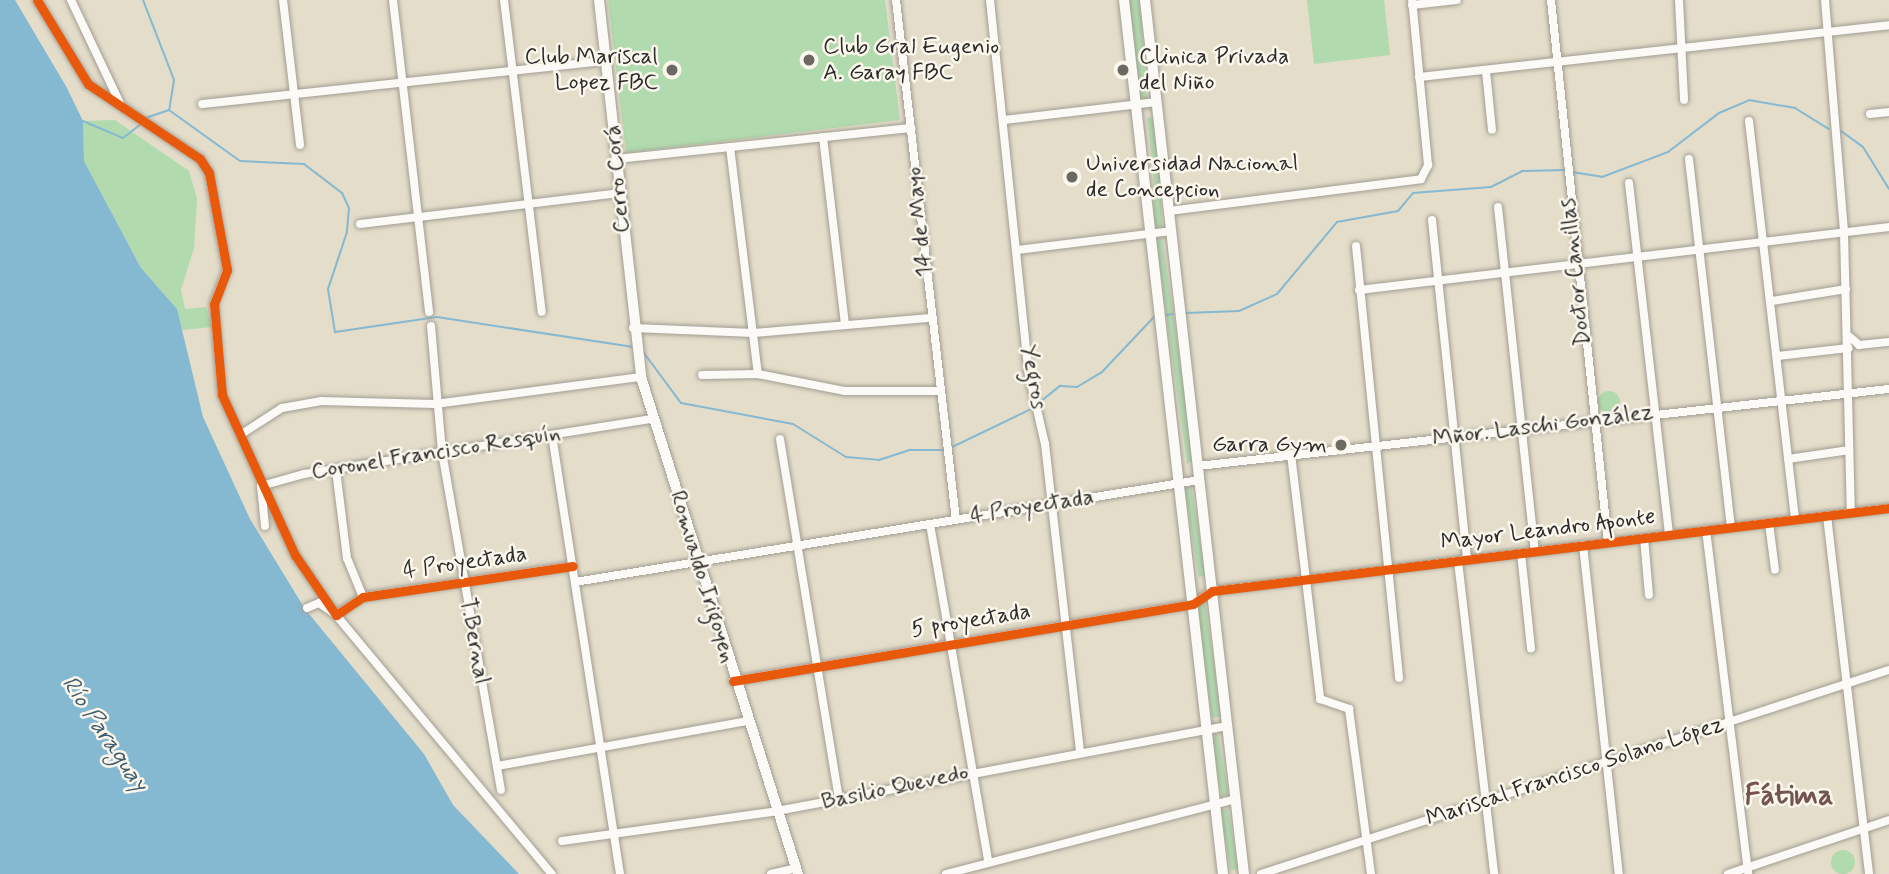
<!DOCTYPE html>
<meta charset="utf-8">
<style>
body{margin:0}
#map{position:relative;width:1889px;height:874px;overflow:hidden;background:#e4ddca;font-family:Mynerve,sans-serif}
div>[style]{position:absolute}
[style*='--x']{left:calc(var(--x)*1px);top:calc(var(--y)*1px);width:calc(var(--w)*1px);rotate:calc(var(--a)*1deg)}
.green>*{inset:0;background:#b1daae;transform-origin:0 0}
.round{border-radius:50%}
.water>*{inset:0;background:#85b8d1}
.stream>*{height:2px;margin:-1px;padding:0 1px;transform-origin:1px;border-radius:1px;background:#85b8d1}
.roads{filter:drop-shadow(0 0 2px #a19d92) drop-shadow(0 0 2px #a19d92)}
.minor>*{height:8px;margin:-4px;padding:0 4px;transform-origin:4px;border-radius:4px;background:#fbfaf7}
.tertiary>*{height:10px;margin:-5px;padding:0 5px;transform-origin:5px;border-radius:5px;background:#fbfaf7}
.cycleway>*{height:9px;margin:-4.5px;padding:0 4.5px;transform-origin:4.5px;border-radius:4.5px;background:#e8590c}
.dots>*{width:19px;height:19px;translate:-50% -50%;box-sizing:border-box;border:4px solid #fbf7ec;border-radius:50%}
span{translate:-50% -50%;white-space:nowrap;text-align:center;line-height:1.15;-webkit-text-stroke:5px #fbf7ec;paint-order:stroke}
.poi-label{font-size:23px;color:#2b2b2b}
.left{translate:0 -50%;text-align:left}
.right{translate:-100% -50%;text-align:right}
.street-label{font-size:23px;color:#2b2b2b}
.water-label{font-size:24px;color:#3f5d6f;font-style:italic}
.district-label{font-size:30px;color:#73544f;font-weight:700}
</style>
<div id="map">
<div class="green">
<i style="clip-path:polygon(608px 0,885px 0,900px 120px,626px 153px)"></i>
<i style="clip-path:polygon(1129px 0,1140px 0,1147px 100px,1140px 97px)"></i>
<i style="clip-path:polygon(1307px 0,1384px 0,1390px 55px,1314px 64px)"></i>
<i style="clip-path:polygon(1147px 117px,1155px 119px,1159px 157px,1152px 162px)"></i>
<i style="clip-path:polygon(115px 120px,189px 171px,197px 199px,194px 248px,181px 290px,185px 309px,206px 307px,212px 327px,182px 330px,177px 309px,141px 268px,84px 161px,83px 121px)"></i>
<i style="clip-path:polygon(1153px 170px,1160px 172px,1162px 228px,1154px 225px)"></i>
<i style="clip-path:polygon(1162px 236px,1194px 460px,1187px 464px,1156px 240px)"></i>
<i class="round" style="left:1598px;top:391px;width:22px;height:22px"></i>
<i style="left:1191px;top:484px;width:93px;height:7px;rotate:81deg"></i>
<i style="left:1205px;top:602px;width:116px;height:9px;rotate:82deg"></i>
<i style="left:1218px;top:734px;width:62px;height:7px;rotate:80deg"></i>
<i style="left:1228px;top:809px;width:61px;height:8px;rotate:80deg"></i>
<i class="round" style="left:1831px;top:850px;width:24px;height:24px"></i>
</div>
<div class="water">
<i style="clip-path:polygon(0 0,15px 0,67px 88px,83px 121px,84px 161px,141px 268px,177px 309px,203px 417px,250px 519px,305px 609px,424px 754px,453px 805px,519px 874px,0 874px)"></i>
</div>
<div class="stream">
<i style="--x:143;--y:0;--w:86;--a:68.8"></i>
<i style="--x:174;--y:80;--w:30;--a:99"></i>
<i style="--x:169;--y:110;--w:24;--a:161"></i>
<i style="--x:169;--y:110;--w:87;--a:35.7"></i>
<i style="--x:240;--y:161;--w:64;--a:2.7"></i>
<i style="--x:304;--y:164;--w:48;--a:37.3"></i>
<i style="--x:342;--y:193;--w:17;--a:65"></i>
<i style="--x:349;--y:208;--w:24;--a:95"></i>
<i style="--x:347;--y:232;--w:60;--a:108.4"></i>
<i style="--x:328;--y:289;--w:44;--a:80.8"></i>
<i style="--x:335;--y:332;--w:103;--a:-8.4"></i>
<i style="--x:437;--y:317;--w:197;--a:8.7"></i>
<i style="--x:83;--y:121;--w:43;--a:23"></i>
<i style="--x:123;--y:138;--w:24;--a:-38"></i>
<i style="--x:1841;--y:131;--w:27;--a:36"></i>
<i style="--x:1863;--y:147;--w:49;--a:58.2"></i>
<i style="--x:1572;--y:172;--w:30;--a:9"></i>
<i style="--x:1602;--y:177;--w:71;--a:-20.7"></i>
<i style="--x:1668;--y:152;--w:64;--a:-37.4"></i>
<i style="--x:1719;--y:113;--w:33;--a:-23"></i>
<i style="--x:1749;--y:100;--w:47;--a:9.9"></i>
<i style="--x:1795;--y:108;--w:40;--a:32"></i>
<i style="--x:1186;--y:313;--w:53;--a:-2.2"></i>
<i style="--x:1239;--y:311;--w:42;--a:-24.1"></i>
<i style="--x:1277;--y:294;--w:94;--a:-50.2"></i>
<i style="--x:1337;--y:222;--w:62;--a:-10.2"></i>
<i style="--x:1398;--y:211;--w:23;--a:-50"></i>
<i style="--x:1413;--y:193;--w:78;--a:-4.4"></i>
<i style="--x:1491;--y:187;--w:35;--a:-27"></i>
<i style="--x:1522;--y:171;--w:44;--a:-1.3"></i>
<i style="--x:1166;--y:315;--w:7;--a:-8"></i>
<i style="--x:641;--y:349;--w:67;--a:53.5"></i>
<i style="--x:681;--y:403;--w:114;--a:10.6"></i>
<i style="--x:793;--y:424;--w:62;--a:31.9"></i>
<i style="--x:846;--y:457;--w:33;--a:5"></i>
<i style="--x:879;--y:460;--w:33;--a:-18"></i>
<i style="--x:910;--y:450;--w:34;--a:0"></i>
<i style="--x:1040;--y:402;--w:26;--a:-39"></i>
<i style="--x:1060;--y:386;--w:17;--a:3"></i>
<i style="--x:1077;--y:387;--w:29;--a:-31"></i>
<i style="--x:1102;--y:372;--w:77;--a:-46.6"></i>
<i style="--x:950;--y:448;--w:92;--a:-25.7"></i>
</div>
<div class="roads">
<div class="minor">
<i style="--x:37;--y:0;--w:98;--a:58.7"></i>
<i style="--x:88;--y:84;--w:135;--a:33.8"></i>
<i style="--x:200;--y:159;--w:17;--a:57"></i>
<i style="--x:209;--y:173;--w:99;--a:79.5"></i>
<i style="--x:227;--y:270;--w:36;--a:111"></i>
<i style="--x:214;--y:304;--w:91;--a:85"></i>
<i style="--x:222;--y:395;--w:176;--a:65.5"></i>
<i style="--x:295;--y:555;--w:73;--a:55.7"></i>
<i style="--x:336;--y:615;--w:32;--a:-34"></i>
<i style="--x:363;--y:597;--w:212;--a:-8.4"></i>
<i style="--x:71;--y:0;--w:114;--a:64.6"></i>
<i style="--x:283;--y:0;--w:146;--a:83.3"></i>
<i style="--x:393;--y:0;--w:314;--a:83.4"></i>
<i style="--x:504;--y:0;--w:314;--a:83.1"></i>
<i style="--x:896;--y:0;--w:523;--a:83.42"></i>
<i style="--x:990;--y:0;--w:372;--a:84.1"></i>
<i style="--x:1028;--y:370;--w:76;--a:77.1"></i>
<i style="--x:1045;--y:444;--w:310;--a:83.5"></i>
<i style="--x:1551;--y:0;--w:545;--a:84"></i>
<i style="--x:1679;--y:0;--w:100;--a:87.1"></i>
<i style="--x:1825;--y:0;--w:234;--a:85.3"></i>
<i style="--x:1844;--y:233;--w:280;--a:88.6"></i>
<i style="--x:1412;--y:5;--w:45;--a:-6.3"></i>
<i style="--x:1486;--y:71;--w:59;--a:84.2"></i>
<i style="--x:1419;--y:77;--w:473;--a:-6.3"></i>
<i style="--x:202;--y:104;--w:407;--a:-6.1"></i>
<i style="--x:1870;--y:114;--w:19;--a:-6"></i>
<i style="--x:1004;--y:120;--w:154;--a:-6.7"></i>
<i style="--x:1749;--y:121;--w:402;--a:83.4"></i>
<i style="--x:823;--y:137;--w:189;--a:83.3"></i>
<i style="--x:730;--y:147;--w:229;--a:83"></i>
<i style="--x:616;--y:159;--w:297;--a:-6"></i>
<i style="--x:1689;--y:159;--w:370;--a:83.5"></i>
<i style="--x:1629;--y:183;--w:354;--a:83.5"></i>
<i style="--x:1498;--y:207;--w:346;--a:83.9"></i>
<i style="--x:1169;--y:211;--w:254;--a:-7.2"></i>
<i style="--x:1421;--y:179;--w:16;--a:-63"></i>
<i style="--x:1428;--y:165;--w:166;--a:-95.5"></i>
<i style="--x:1432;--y:220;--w:342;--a:84.1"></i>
<i style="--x:360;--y:224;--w:261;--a:-6.8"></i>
<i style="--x:1356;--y:246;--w:434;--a:84.3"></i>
<i style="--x:1017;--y:250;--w:155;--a:-7"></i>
<i style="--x:1359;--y:290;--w:534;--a:-6.78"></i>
<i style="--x:1772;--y:301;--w:75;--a:-9.2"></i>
<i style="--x:431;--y:326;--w:126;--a:85"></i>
<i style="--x:442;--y:452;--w:343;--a:80.1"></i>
<i style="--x:633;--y:328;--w:121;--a:2.4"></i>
<i style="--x:754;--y:333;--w:177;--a:-4.9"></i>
<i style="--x:1850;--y:337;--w:12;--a:42"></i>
<i style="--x:1859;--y:345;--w:30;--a:-6"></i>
<i style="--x:1778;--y:356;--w:71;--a:-6.4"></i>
<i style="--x:702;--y:375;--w:56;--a:-1"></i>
<i style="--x:758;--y:374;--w:89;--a:11.1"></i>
<i style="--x:845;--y:391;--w:95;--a:0"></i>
<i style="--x:240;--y:435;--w:50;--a:-32.7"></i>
<i style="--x:282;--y:408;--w:40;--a:-10"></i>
<i style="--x:321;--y:401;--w:114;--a:1.5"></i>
<i style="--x:435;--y:404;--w:208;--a:-7.5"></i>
<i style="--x:552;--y:435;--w:444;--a:81.2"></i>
<i style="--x:780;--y:439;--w:365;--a:80.7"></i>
<i style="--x:1291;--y:454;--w:247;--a:83.2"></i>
<i style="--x:1320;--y:699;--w:31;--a:19"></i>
<i style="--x:1349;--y:709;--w:166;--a:82.4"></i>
<i style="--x:1788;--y:459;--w:62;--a:-8.4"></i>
<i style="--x:1198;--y:466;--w:695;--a:-6.36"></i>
<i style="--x:336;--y:470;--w:89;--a:82.9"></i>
<i style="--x:347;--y:558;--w:42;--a:67.7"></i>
<i style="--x:1827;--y:516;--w:360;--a:83.3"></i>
<i style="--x:1769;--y:523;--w:47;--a:82.7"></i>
<i style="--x:930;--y:524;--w:341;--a:80.2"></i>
<i style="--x:265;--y:526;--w:40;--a:-95.7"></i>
<i style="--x:261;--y:486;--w:45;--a:-15.6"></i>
<i style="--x:304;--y:474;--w:353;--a:-9"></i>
<i style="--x:1706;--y:530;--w:347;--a:83"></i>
<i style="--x:1644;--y:538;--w:57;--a:85"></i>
<i style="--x:1583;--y:545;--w:331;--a:83.8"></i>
<i style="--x:1521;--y:553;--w:96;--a:84"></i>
<i style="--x:1458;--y:561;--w:315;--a:83.4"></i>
<i style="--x:575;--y:582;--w:632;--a:-9.28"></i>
<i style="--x:307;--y:608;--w:13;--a:-23"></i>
<i style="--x:319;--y:603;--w:21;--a:35"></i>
<i style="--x:336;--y:615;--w:337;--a:50.2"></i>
<i style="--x:733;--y:681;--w:466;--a:-9.5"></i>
<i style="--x:1193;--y:604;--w:23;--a:-34"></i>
<i style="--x:1212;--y:591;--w:682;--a:-6.99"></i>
<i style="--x:497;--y:766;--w:254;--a:-10.2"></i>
<i style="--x:562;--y:841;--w:217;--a:-7.9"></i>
<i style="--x:777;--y:811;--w:458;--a:-10.7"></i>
<i style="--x:771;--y:874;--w:26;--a:-13"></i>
<i style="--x:946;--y:874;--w:299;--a:-14.5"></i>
<i style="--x:1261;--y:874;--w:660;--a:-18"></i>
<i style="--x:1728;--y:874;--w:170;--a:-18.5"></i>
</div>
<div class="tertiary">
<i style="--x:599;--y:0;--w:379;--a:83.6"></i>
<i style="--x:641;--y:377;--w:521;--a:72.47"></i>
<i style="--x:1124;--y:0;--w:880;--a:83.54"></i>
<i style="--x:1145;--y:0;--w:880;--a:83.54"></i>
</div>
</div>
<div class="cycleway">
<i style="--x:37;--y:0;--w:98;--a:58.7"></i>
<i style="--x:88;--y:84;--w:135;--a:33.8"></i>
<i style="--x:200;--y:159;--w:17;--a:57"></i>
<i style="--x:209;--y:173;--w:99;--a:79.5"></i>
<i style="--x:227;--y:270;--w:36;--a:111"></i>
<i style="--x:214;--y:304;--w:91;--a:85"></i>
<i style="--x:222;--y:395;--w:176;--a:65.5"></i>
<i style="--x:295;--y:555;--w:73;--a:55.7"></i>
<i style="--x:336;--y:615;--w:32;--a:-34"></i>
<i style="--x:363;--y:597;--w:212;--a:-8.4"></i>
<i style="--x:733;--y:681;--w:466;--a:-9.5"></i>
<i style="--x:1193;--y:604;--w:23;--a:-34"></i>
<i style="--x:1212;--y:591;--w:682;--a:-6.99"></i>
</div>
<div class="dots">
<i style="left:809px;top:60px;background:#6c6963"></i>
<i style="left:672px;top:70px;background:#6c6963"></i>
<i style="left:1123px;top:70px;background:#6c6963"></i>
<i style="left:1072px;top:177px;background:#6c6963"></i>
<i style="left:1341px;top:445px;background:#6c6963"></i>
</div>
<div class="poi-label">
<span class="left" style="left:823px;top:60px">Club Gral Eugenio<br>A. Garay FBC</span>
<span class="right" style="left:658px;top:70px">Club Mariscal<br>Lopez FBC</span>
<span class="left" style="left:1139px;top:70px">Clinica Privada<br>del Niño</span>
<span class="left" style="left:1086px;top:177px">Universidad Nacional<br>de Concepcion</span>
<span class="right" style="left:1327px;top:445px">Garra Gym</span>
</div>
<div class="street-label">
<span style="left:618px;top:179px;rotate:-95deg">Cerro Corá</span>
<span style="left:920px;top:222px;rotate:-96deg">14 de Mayo</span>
<span style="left:1576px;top:272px;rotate:-96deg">Doctor Canillas</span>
<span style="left:1033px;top:377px;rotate:80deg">Yegros</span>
<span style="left:1543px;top:426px;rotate:-7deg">Mñor. Laschi González</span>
<span style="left:436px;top:453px;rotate:-9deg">Coronel Francisco Resquín</span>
<span style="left:1032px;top:507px;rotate:-9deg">4 Proyectada</span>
<span style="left:1548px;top:530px;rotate:-7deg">Mayor Leandro Aponte</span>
<span style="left:465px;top:563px;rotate:-8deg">4 Proyectada</span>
<span style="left:702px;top:577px;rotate:73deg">Romualdo Irigoyen</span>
<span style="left:971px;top:621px;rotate:-9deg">5 proyectada</span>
<span style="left:474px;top:641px;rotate:80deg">T.Bernal</span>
<span style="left:1575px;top:772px;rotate:-18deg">Mariscal Francisco Solano López</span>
<span style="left:895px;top:788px;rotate:-12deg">Basilio Quevedo</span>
</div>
<div class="water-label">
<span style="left:104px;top:734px;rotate:56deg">Río Paraguay</span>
</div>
<div class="district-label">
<span style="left:1789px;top:796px">Fátima</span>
</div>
</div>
